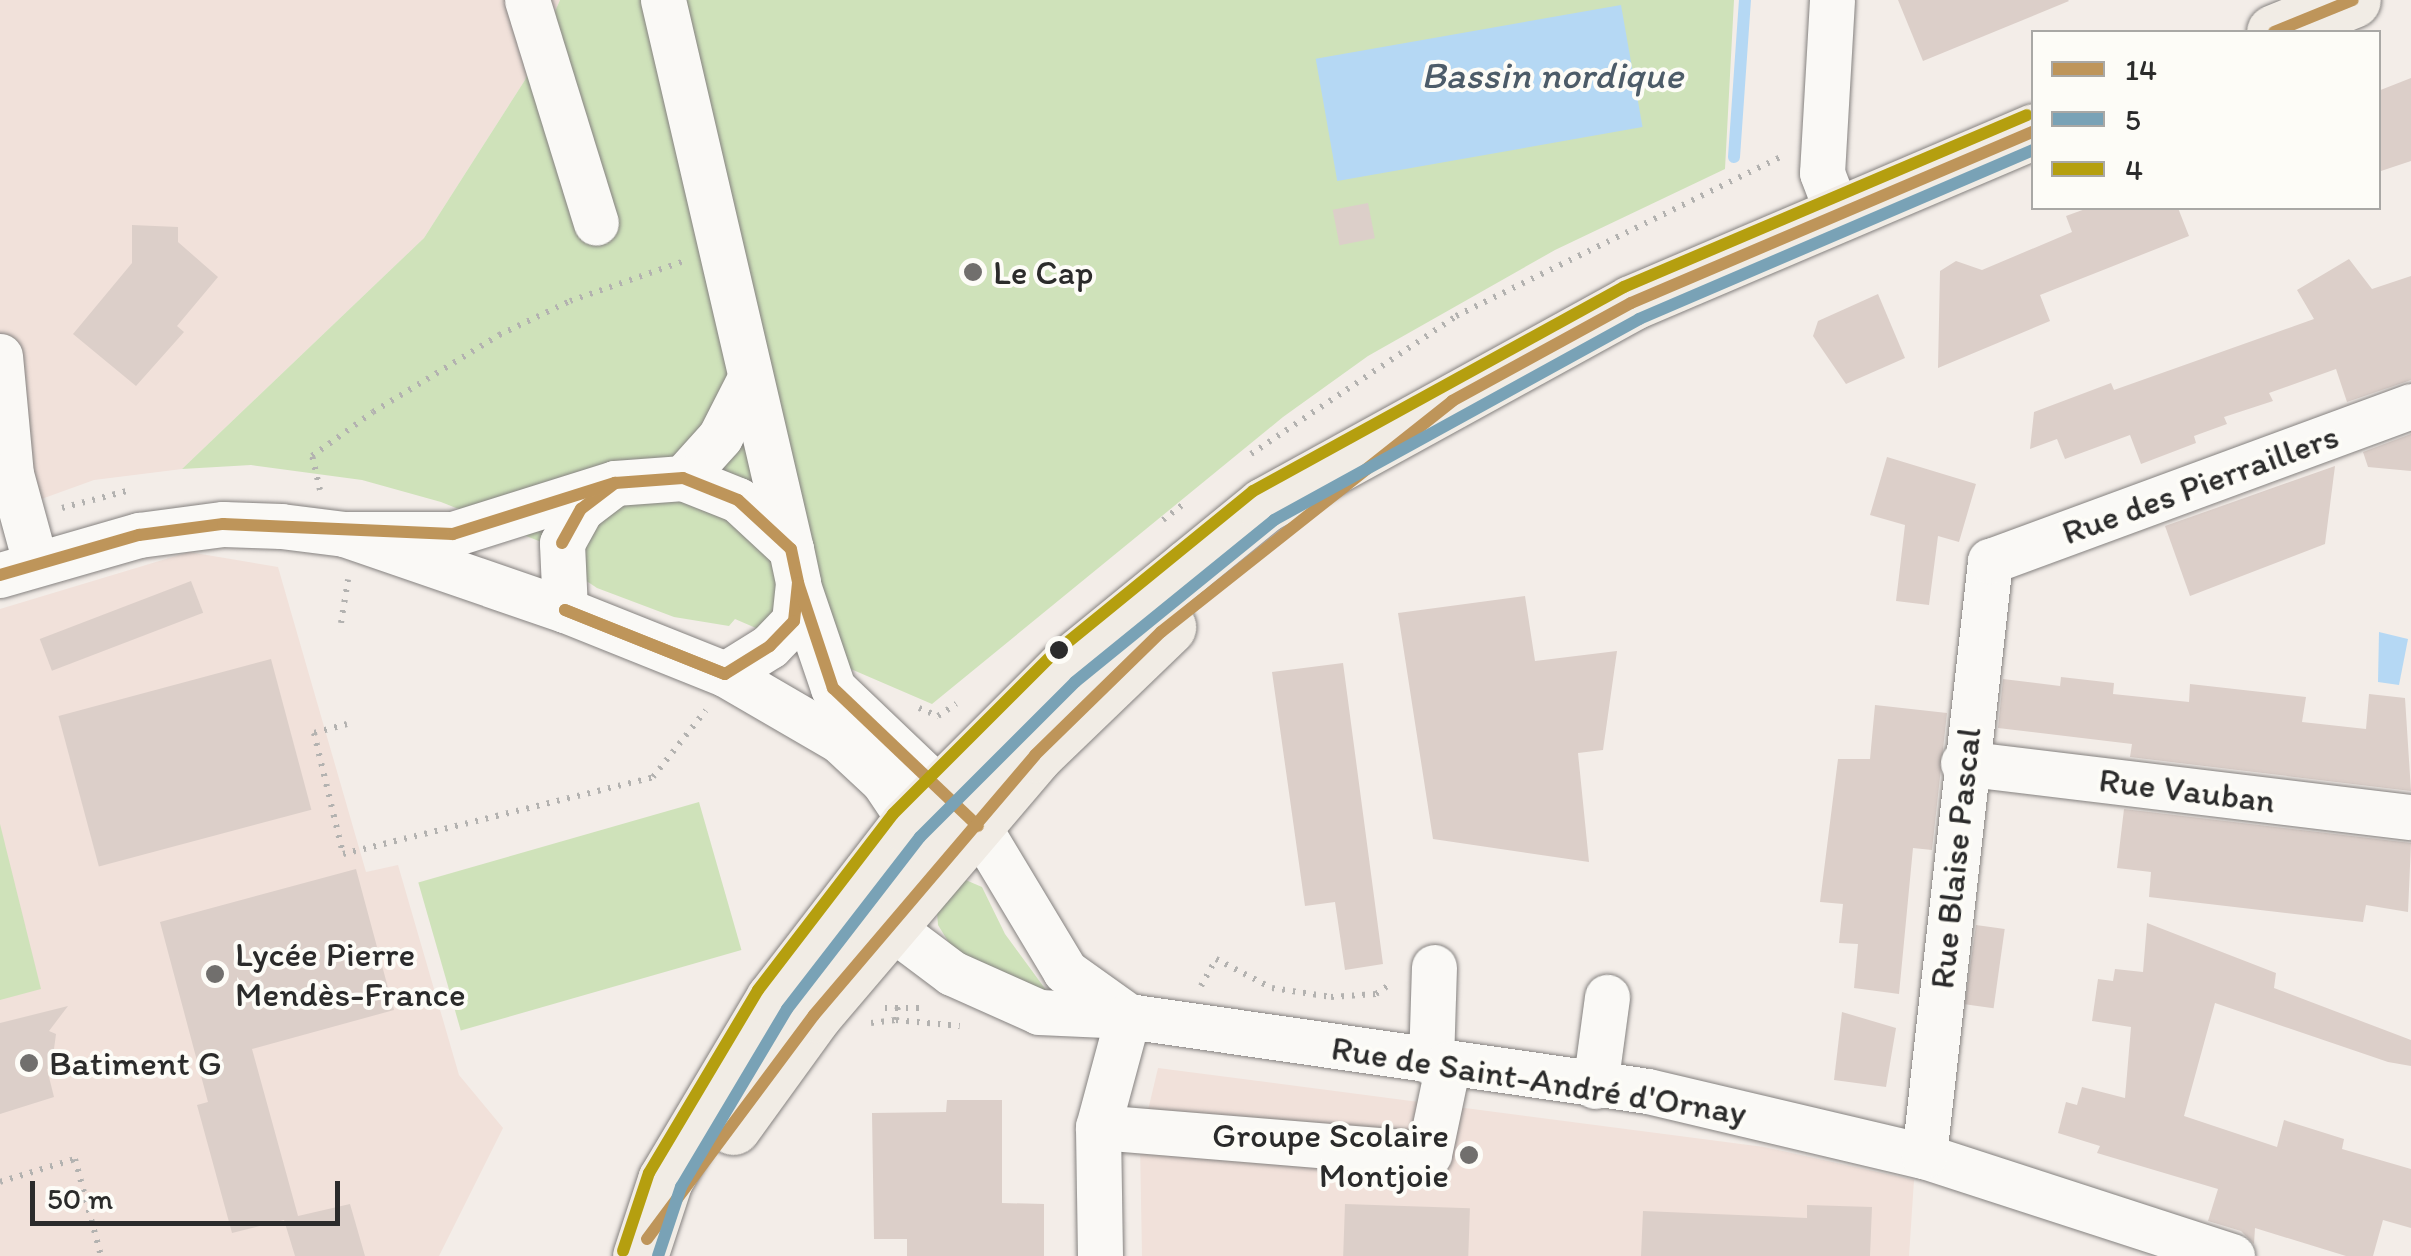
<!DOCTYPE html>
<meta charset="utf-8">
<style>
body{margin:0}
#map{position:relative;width:2411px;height:1256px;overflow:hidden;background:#f3ede8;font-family:Itim,sans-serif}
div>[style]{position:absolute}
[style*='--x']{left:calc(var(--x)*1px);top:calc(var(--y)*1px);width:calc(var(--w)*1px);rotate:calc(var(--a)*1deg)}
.built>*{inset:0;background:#f1e1da}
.green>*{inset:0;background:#cfe2ba;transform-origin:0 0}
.water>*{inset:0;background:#b5d8f4;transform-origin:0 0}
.stream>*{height:12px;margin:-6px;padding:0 6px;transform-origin:6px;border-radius:6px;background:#b5d8f4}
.building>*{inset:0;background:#dccfc9;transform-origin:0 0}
.path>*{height:6px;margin-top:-3px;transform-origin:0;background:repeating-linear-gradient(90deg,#b3b2b0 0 2.5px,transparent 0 10.5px)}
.roads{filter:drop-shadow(0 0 2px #858280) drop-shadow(0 0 2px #858280)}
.minor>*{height:45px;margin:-22.5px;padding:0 22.5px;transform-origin:22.5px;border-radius:22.5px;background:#faf9f6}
.major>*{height:55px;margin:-27.5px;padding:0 27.5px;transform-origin:27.5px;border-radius:27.5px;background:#f1ece5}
.bus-1>*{height:12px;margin:-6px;padding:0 6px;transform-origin:6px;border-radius:6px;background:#be955a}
.bus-2>*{height:12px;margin:-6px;padding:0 6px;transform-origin:6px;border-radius:6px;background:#79a2b6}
.bus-3>*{height:12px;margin:-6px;padding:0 6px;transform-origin:6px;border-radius:6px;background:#b59f0f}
.dots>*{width:28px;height:28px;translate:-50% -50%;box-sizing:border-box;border:5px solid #fdfcf7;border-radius:50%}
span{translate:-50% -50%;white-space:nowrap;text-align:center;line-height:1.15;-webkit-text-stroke:8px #fdfcf7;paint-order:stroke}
.poi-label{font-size:35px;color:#2b2b2b}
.left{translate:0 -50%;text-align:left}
.right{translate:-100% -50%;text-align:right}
.street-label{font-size:35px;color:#2b2b2b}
.water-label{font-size:38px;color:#4d5c69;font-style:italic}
.legend{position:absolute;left:2031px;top:30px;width:350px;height:180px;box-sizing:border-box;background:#fdfcf7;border:2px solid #a9a8a5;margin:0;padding:12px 18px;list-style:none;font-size:30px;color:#2b2b2b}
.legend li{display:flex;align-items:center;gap:20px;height:50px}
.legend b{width:50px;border:2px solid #a9a8a5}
.scale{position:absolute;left:30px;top:1181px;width:310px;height:45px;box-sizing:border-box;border:5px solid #2b2b2b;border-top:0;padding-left:12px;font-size:30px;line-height:35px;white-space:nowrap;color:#2b2b2b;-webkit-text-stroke:8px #fdfcf7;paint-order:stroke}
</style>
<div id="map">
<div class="built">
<i style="clip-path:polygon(0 0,560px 0,525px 80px,424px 238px,182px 469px,94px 480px,0 514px)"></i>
<i style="clip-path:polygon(189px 552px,278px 567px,366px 872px,398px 865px,459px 1075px,503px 1128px,439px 1256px,0 1256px,0 609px)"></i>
<i style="clip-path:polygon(1158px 1068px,1764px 1147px,1914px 1180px,1909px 1256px,1142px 1256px,1140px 1144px)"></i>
</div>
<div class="green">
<i style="clip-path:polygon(560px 0,1734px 0,1725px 169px,1555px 250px,1368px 356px,1283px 417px,932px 704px,735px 619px,729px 626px,674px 617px,597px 588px,582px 578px,579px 557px,441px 502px,362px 480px,251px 465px,182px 469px,424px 238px,525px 80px)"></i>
<i style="left:699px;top:802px;width:154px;height:292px;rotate:74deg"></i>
<i style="clip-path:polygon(0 824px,41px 989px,0 1000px)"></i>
<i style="clip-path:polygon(961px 878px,982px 887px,1005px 934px,1046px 990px,1020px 992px,951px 946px,938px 925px,936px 900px)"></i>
</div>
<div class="water">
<i style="left:1621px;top:5px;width:124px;height:310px;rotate:80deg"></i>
<i style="clip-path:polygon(2379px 632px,2408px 639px,2399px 685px,2378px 682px)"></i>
</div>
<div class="stream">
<i style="--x:1734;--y:157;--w:157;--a:-86"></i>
</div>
<div class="building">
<i style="clip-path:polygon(1898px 0,2068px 0,2069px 1px,1923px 61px)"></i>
<i style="clip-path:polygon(2411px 78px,2411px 161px,2378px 172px,2378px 91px)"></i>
<i style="left:1368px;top:203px;width:36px;height:36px;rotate:79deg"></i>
<i style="clip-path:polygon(2088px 208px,2178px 208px,2189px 236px,2040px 295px,2050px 321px,1938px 368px,1940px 271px,1956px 261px,1982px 270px,2072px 232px,2066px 216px)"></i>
<i style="clip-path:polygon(132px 225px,178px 227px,178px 242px,218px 277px,177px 326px,184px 332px,136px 386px,73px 334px,132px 263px)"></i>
<i style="clip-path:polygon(2349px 259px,2372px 289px,2411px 276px,2411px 380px,2347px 402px,2336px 369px,2269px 393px,2273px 401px,2224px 417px,2227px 424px,2194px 436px,2196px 443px,2141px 464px,2130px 435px,2065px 459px,2057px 439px,2030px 449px,2034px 412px,2111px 383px,2114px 390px,2314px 319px,2297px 290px)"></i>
<i style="clip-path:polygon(1878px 294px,1905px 358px,1846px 384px,1813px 336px,1818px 321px)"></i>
<i style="clip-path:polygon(2411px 434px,2411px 471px,2368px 467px,2363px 452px)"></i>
<i style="clip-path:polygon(1887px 457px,1976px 484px,1959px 542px,1938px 536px,1929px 605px,1896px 601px,1905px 525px,1870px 515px)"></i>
<i style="clip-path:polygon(2335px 466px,2325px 544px,2190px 596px,2165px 526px)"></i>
<i style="left:191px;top:581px;width:34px;height:162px;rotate:69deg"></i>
<i style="clip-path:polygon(1525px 596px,1535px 661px,1617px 651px,1603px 750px,1578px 753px,1589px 862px,1433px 839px,1398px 613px)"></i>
<i style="left:271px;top:659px;width:156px;height:220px;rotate:75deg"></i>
<i style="clip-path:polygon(1343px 663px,1383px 964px,1345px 970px,1335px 902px,1305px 906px,1272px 672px)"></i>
<i style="clip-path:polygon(2061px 677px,2114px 683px,2113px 694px,2189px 702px,2190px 684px,2306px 697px,2302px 722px,2366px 729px,2369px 694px,2405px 698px,2411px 791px,2130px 757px,2132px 744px,1998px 728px,2003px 679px,2060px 686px)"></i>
<i style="clip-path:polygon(1875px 705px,1947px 713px,1932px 850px,1913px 848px,1899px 994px,1854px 988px,1858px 944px,1839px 943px,1843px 904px,1820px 902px,1838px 759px,1870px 759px)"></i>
<i style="clip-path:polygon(2124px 809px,2411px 843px,2408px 912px,2366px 905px,2363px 922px,2149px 897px,2151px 872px,2117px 868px)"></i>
<i style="clip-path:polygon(356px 869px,394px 1010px,252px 1049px,298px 1216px,350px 1204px,365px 1256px,295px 1256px,284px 1220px,232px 1233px,197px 1105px,208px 1102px,160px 922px)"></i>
<i style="clip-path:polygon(2147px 923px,2276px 973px,2274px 988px,2411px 1040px,2411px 1066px,2388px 1062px,2215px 1003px,2184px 1116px,2277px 1147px,2284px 1120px,2344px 1139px,2342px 1149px,2411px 1169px,2411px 1228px,2383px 1220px,2373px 1256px,2346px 1256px,2255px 1228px,2254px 1244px,2241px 1231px,2208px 1221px,2218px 1189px,2097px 1153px,2100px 1146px,2058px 1133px,2066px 1102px,2077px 1105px,2082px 1087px,2125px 1098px,2131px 1027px,2092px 1021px,2098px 979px,2113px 981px,2115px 969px,2143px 972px)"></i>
<i style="left:1976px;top:925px;width:29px;height:80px;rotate:8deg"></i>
<i style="clip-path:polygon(68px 1006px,49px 1031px,56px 1034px,54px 1049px,72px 1061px,47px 1069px,54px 1097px,0 1114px,0 1023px)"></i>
<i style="clip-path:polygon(1842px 1012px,1896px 1028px,1886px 1087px,1834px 1080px)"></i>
<i style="clip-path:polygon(947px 1100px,1002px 1100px,1002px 1203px,1044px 1204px,1044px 1256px,907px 1256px,907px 1239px,874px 1239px,872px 1113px,946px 1112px)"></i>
<i style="left:1345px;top:1204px;width:125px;height:52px;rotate:2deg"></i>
<i style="clip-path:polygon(1807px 1205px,1872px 1207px,1870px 1256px,1641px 1256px,1643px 1211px,1807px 1218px)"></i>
</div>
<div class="path">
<i style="--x:1251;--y:454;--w:247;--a:-33.9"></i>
<i style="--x:1456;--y:316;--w:360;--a:-26.1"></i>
<i style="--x:320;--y:490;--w:35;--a:-103"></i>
<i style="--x:312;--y:456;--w:75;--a:-35.8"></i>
<i style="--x:373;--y:412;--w:148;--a:-31.4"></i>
<i style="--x:499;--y:335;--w:79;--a:-25.6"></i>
<i style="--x:570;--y:301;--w:121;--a:-19.3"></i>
<i style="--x:62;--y:508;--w:67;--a:-14.7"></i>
<i style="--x:1163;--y:520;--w:28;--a:-38"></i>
<i style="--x:341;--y:623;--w:44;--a:-80.8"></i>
<i style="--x:919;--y:708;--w:21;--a:23"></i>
<i style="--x:938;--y:716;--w:22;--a:-34"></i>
<i style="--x:347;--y:724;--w:34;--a:165"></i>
<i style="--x:314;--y:733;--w:124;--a:76.5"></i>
<i style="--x:343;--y:854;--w:319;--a:-13.9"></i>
<i style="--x:653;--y:777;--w:85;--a:-51.7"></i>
<i style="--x:1201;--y:986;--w:31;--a:-61"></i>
<i style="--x:1216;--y:959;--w:63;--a:27.4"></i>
<i style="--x:1272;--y:988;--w:60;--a:8.7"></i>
<i style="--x:1331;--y:997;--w:45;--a:-3.8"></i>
<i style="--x:1376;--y:994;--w:19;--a:-35"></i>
<i style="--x:885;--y:1008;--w:42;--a:0"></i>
<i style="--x:896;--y:1020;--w:64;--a:5.4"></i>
<i style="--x:871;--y:1023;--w:25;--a:-7"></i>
<i style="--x:896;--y:1020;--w:14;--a:-82"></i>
<i style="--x:0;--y:1182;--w:78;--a:-17"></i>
<i style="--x:75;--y:1159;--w:100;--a:75"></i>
</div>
<div class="roads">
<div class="minor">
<i style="--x:527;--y:0;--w:233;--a:72.8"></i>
<i style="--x:663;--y:0;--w:564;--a:76.88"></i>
<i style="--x:1832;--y:0;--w:173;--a:93.3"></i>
<i style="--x:1822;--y:173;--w:42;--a:69"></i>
<i style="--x:0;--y:356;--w:119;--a:84.7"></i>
<i style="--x:11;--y:474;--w:91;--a:74.7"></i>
<i style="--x:683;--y:478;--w:55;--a:-47.9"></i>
<i style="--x:720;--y:437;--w:64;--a:-63"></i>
<i style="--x:344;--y:534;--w:109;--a:0"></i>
<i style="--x:453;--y:534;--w:170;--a:-17.5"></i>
<i style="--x:615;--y:483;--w:68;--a:-4.2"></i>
<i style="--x:683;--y:478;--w:59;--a:21.8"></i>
<i style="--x:738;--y:500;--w:72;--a:42.8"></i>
<i style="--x:791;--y:549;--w:35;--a:78"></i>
<i style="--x:798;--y:583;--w:38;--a:96"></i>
<i style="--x:794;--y:621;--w:35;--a:134"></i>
<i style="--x:770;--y:646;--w:53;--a:148.1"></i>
<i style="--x:725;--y:674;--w:172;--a:-158.2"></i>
<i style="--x:565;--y:610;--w:67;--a:-92.6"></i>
<i style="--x:562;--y:543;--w:39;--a:-61"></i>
<i style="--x:581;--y:509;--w:43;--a:-37.4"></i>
<i style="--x:0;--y:575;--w:145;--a:-16.1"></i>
<i style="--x:139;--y:535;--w:85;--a:-7.5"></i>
<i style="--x:223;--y:524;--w:58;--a:2"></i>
<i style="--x:281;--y:526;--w:64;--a:7.2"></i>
<i style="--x:344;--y:534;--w:234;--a:19"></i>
<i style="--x:798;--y:585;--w:109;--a:71.2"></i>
<i style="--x:833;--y:688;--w:200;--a:43.6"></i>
<i style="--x:978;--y:826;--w:169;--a:59"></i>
<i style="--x:1065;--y:971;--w:77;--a:35.5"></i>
<i style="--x:725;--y:674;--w:133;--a:30.2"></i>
<i style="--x:840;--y:741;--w:59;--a:42.9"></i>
<i style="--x:883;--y:781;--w:81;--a:56.1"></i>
<i style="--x:1963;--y:763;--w:451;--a:6.9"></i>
<i style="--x:864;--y:907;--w:110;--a:36.9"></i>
<i style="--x:952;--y:973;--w:95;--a:24.1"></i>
<i style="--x:1039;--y:1012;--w:89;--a:2.6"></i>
<i style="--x:1128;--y:1016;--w:525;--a:8.21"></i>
<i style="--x:1648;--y:1091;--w:284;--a:13.3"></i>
<i style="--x:1924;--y:1156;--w:324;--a:18"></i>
<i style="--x:1431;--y:1062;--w:95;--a:-88.2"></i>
<i style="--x:1595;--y:1086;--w:90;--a:-82.3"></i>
<i style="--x:1098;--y:1127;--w:332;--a:4.7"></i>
<i style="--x:1429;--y:1154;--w:92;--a:-78.1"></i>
<i style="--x:1924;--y:1156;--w:599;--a:-83.67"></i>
<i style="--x:1990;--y:561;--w:449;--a:-20.2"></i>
<i style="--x:1100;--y:1256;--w:129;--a:-90.9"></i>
<i style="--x:1098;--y:1127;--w:115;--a:-74.9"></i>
</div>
<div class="major">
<i style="--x:2274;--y:32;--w:85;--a:-22.1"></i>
<i style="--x:733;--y:1127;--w:138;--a:-54.1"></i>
<i style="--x:814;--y:1015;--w:341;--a:-49.6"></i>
<i style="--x:1035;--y:755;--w:185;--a:-43.9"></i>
<i style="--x:640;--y:1256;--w:80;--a:-71.8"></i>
<i style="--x:665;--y:1180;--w:211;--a:-59.2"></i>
<i style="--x:773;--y:999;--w:220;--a:-52.4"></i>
<i style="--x:907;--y:825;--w:221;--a:-45"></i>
<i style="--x:1063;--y:669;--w:161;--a:-39.2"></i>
<i style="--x:1188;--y:567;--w:98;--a:-39.2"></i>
<i style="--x:1264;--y:505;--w:419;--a:-28.8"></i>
<i style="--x:1631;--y:303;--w:438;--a:-23.1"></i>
</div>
</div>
<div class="bus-1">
<i style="--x:2274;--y:32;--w:85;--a:-22.1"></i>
<i style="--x:562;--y:543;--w:39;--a:-61"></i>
<i style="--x:581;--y:509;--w:43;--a:-37.4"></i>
<i style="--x:615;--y:483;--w:68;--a:-4.2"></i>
<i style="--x:683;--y:478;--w:59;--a:21.8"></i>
<i style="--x:738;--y:500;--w:72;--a:42.8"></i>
<i style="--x:791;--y:549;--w:35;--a:78"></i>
<i style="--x:798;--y:583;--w:38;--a:96"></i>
<i style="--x:794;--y:621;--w:35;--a:134"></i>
<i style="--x:770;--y:646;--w:53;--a:148.1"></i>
<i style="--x:0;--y:575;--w:145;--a:-16.1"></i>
<i style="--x:139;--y:535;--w:85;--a:-7.5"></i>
<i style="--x:223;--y:524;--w:230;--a:2.5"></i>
<i style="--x:453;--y:534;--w:170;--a:-17.5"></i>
<i style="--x:798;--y:583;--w:111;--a:71.6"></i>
<i style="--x:833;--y:688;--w:200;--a:43.6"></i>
<i style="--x:565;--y:610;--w:172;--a:21.8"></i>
<i style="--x:565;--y:610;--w:172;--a:21.8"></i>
<i style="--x:647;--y:1239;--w:279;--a:-53.3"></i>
<i style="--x:814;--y:1015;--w:341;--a:-49.6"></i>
<i style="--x:1035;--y:755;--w:176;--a:-44.3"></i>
<i style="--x:1161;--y:632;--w:372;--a:-38.4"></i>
<i style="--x:1452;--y:401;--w:204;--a:-28.7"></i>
<i style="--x:1631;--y:303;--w:438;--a:-23.1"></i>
</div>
<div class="bus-2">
<i style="--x:658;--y:1256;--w:73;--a:-71.6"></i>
<i style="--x:681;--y:1187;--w:207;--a:-59.2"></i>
<i style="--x:787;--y:1009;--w:217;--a:-52.3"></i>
<i style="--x:920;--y:837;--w:219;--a:-45"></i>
<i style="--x:1075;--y:682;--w:257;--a:-39.1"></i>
<i style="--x:1274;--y:520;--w:417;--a:-28.8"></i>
<i style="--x:1639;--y:319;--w:430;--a:-23.2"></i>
</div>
<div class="bus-3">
<i style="--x:623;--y:1251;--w:82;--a:-71.6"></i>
<i style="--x:649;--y:1173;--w:213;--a:-59.2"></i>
<i style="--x:758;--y:990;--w:222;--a:-52.5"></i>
<i style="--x:893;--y:814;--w:225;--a:-45"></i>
<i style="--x:1052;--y:655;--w:259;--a:-39.2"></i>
<i style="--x:1253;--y:491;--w:423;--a:-28.8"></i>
<i style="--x:1624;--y:287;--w:438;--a:-23.1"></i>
</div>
<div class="dots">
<i style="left:973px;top:272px;background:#716f6d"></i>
<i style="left:1059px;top:650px;background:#2b2b2b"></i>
<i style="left:215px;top:974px;background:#716f6d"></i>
<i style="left:29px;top:1063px;background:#716f6d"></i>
<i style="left:1469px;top:1155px;background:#716f6d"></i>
</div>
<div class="poi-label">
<span class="left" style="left:993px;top:272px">Le Cap</span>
<span class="left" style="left:235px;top:974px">Lycée Pierre<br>Mendès-France</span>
<span class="left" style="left:49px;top:1063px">Batiment G</span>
<span class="right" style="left:1449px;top:1155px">Groupe Scolaire<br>Montjoie</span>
</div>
<div class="street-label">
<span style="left:2200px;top:484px;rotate:-20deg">Rue des Pierraillers</span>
<span style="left:2187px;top:790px;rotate:7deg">Rue Vauban</span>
<span style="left:1955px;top:858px;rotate:-84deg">Rue Blaise Pascal</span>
<span style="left:1539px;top:1080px;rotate:9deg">Rue de Saint-André d'Ornay</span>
</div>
<div class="water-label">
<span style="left:1552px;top:76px">Bassin nordique</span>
</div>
<ul class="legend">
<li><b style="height:12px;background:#be955a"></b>14</li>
<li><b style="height:12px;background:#79a2b6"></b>5</li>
<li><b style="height:12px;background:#b59f0f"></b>4</li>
</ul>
<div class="scale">50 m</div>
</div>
